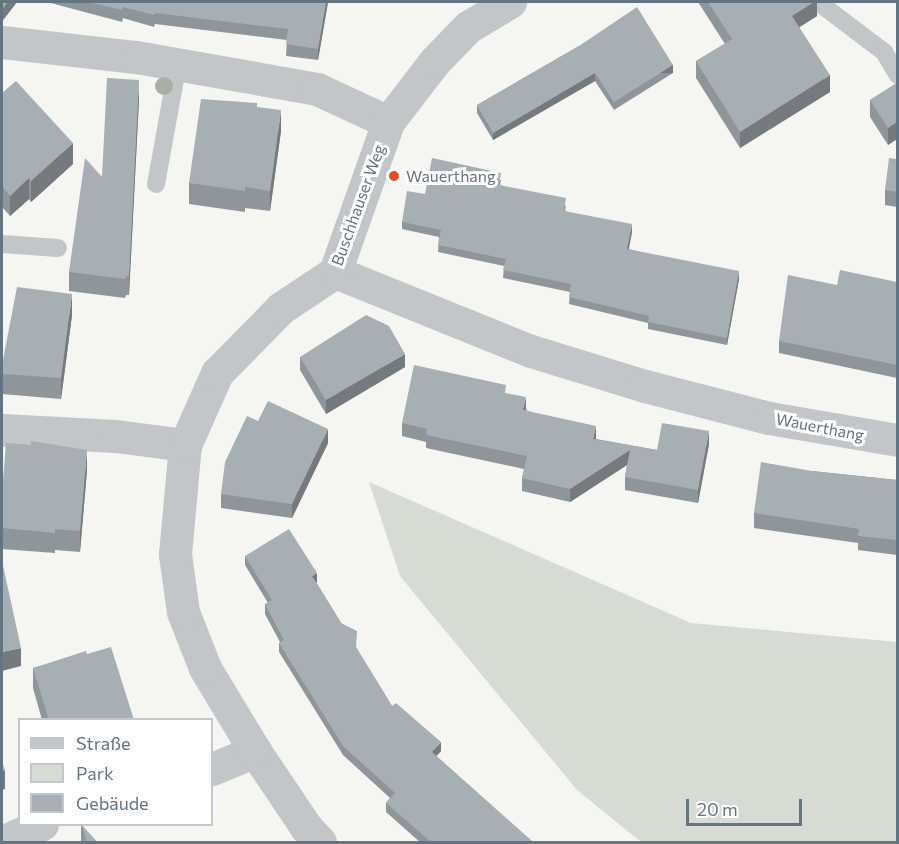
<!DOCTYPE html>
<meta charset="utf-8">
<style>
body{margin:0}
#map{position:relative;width:899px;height:844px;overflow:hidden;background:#f5f5f1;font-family:Commissioner,sans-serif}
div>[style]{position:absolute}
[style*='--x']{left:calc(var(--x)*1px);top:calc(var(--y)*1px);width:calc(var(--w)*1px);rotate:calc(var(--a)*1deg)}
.green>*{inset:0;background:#d6dcd2}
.lane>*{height:18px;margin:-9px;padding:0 9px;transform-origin:9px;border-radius:9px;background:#c2c6c9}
.street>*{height:33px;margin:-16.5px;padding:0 16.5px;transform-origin:16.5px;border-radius:16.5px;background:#c2c6c9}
.trees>*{width:18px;height:18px;margin:-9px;border-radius:50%;background:#a7b1a2}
.wall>*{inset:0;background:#8f969b}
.shaded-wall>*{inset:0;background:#747a7e;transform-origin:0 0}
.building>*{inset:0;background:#a6afb4}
.dots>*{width:16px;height:16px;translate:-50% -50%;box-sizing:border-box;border:3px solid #fff;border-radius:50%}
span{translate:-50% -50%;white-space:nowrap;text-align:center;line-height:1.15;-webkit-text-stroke:6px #fff;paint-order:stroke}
.poi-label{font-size:16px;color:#637582}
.left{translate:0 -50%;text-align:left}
.street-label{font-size:16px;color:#637582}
.frame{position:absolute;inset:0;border:3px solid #637582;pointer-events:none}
.legend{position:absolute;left:18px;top:718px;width:195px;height:108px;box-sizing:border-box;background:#fff;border:2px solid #c1c8cd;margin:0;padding:8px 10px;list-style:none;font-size:18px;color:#637582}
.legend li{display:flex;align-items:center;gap:12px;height:30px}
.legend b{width:30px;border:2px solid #c1c8cd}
.scale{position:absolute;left:686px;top:799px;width:116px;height:27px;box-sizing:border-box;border:3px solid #637582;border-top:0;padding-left:8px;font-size:18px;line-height:21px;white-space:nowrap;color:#637582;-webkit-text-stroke:4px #fff;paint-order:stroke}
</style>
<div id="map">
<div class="green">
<i style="clip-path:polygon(369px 482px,691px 623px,897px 642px,897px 842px,641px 842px,577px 790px,400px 576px)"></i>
</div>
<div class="lane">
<i style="--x:818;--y:2;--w:83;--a:37.1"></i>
<i style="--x:884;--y:52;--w:27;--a:59"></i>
<i style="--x:156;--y:184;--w:123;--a:-79.7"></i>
<i style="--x:2;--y:244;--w:56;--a:4.1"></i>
</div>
<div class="street">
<i style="--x:2;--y:42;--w:135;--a:6.4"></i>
<i style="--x:136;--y:57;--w:184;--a:10"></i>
<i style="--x:317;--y:89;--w:78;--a:24.9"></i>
<i style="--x:335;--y:272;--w:211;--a:22"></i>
<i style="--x:531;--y:351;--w:119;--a:17.1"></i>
<i style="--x:645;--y:386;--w:128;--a:14.5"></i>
<i style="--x:769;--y:418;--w:131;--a:9.7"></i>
<i style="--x:2;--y:430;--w:114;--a:3"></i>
<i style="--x:116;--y:436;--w:70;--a:7.4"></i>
<i style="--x:212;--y:769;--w:47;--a:-22.7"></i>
<i style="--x:2;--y:842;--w:44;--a:-24.2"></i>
<i style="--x:320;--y:842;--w:21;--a:-133"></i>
<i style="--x:306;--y:827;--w:92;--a:-123.9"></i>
<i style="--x:255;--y:751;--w:97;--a:-121.1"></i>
<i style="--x:205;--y:668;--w:60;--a:-111.4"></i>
<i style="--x:183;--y:612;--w:59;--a:-97.9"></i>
<i style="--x:175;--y:554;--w:109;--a:-84.8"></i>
<i style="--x:185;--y:445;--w:79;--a:-66"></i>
<i style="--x:217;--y:373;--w:91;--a:-45.4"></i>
<i style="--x:281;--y:308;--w:65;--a:-33.7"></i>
<i style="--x:335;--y:272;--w:159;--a:-70.5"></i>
<i style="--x:388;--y:122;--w:77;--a:-52.4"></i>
<i style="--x:435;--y:61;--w:47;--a:-45.9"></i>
<i style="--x:468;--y:27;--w:49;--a:-30.8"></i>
</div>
<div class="trees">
<i style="left:164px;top:86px"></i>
</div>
<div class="wall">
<i style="clip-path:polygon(2px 2px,17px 2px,3px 20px,2px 19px)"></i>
<i style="clip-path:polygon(47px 2px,328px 2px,318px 60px,286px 56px,287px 40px,155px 24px,154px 27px,123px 18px,122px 22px)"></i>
<i style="clip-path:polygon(698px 2px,817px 2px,817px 16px,799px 27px,830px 92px,740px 148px,696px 78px,696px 61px,725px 44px)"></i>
<i style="clip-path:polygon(579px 46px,673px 73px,614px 110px,595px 81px,493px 140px,477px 113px,477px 105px)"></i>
<i style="clip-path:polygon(897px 83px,897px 139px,888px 145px,870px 117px,870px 100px)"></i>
<i style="clip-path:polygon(2px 93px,73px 164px,31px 202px,29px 199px,10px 216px,2px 207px)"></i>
<i style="clip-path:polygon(139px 99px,129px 295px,126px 295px,125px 298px,69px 291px,69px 272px,102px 177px)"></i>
<i style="clip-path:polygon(257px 107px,281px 131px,270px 211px,245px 208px,245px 212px,189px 204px,189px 183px)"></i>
<i style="clip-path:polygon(897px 159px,897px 207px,885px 205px,885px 190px)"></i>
<i style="clip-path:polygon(501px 180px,500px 185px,566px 206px,565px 211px,632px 232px,629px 249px,739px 279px,727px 345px,648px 329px,648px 323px,569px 304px,570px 292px,503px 278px,504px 266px,438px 252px,439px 237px,402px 229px,402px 222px,425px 194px)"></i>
<i style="clip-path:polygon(897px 282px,897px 378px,779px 353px,779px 341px,837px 285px)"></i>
<i style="clip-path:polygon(72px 315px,61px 399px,2px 394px,2px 365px)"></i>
<i style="clip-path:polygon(300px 357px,405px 367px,326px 414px,300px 370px)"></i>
<i style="clip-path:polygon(506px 393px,526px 410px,596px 439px,657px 450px,709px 444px,698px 503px,625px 490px,625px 477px,627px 465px,570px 502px,522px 491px,522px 478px,524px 469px,426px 448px,426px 442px,402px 436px,402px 423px)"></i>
<i style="clip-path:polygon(258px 421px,328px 443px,292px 518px,221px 508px,221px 494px)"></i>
<i style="clip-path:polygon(87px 470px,80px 552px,55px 550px,55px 553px,2px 549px,2px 493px)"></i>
<i style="clip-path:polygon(812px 471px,897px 480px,897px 555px,858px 550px,858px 543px,754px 528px,754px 513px)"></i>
<i style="clip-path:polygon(245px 556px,317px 582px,316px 582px,392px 706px,441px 751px,436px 756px,534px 843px,421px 843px,386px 812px,386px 803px,390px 798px,343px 755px,279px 652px,279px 643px,280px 642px,265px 614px,265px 604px,268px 603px,245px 565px)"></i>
<i style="clip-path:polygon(87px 654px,134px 720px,42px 720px,33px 688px,33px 668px)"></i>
<i style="clip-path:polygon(81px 825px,98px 843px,81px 843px)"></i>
</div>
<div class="shaded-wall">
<i style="clip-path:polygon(8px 2px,17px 2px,3px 20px,3px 8px)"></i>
<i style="clip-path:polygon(326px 2px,328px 2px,318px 60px,318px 49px)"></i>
<i style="clip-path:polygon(814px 2px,817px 2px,817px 16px,792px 32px,792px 16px)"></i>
<i style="left:673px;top:65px;width:8px;height:70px;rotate:90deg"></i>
<i style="clip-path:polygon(595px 73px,595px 81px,493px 140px,493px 133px)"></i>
<i style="clip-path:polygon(830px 75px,830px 92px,740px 148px,740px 132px)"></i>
<i style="clip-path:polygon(139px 80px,139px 99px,129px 295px,129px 276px)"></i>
<i style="clip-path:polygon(281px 110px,281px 131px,270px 211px,270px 191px)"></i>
<i style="clip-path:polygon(897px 122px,897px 139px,888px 145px,888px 128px)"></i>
<i style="clip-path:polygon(73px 143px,73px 164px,31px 202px,31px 181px)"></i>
<i style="clip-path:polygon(29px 178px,29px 199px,10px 216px,10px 196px)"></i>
<i style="clip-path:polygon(632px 224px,632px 232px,627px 256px,627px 249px)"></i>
<i style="clip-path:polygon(739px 271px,739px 279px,727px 345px,727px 338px)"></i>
<i style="clip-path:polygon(72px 294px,72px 315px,61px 399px,61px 378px)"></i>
<i style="clip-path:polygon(405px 354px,405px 367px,326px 414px,326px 400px)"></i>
<i style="clip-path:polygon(526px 397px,526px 410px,523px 410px)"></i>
<i style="clip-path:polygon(596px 426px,596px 439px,593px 439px)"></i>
<i style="clip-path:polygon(328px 429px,328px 443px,292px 518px,292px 504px)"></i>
<i style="clip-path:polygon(709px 431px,709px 444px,698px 503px,698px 490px)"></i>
<i style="clip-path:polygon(87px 450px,87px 470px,80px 552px,80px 531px)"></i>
<i style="clip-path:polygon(630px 450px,630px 463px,570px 502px,570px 489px)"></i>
<i style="clip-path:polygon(317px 573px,317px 582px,312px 585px,312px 576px)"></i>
<i style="clip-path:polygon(21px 648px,21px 666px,2px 671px,2px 652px)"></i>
<i style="clip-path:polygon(441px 742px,441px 751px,432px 761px,432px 752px)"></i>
<i style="clip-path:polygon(5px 770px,5px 789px,2px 790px,2px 772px)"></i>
</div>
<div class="building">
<i style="clip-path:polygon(2px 2px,8px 2px,3px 8px,2px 7px)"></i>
<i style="clip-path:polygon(88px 2px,326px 2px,318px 49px,286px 44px,288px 29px,155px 13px,154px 15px,123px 7px,122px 10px)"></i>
<i style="clip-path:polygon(708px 2px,814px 2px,792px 16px,830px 75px,740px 132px,696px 61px,732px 39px)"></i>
<i style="clip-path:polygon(637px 7px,673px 65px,614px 102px,595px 73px,493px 133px,477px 105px,579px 46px)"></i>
<i style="clip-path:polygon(107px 78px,139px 80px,129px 276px,126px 276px,125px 279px,69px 272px,85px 158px,102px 177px)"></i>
<i style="clip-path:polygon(16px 81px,73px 143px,31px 181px,29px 178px,10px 196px,2px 186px,2px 93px)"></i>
<i style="clip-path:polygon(897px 83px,897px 122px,888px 128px,870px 100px)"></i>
<i style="clip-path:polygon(201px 99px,257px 103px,257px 107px,281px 110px,270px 191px,245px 187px,245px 191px,189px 183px)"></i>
<i style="clip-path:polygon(432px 158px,501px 173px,499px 185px,566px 198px,564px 211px,632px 224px,627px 249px,739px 271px,727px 338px,648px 322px,649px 316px,569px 297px,571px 284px,503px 270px,506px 259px,438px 245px,441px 230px,402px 222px,407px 191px,425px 194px)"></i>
<i style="clip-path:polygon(889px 158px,897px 159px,897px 192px,885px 190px)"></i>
<i style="clip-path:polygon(840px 270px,897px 282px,897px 365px,779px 341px,788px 275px,837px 285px)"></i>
<i style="clip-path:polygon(17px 287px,72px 294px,61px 378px,2px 374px,2px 365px)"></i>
<i style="clip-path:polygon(366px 315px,389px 326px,405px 354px,326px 400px,300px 357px)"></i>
<i style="clip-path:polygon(414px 365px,506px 385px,505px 393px,526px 397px,523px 410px,596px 426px,593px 439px,657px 450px,662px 423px,709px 431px,698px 490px,625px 477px,630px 450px,570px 489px,522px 478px,527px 456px,426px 435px,427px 429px,402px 423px)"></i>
<i style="clip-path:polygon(268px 401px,328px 429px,292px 504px,221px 494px,225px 462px,247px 416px,258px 421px)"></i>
<i style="clip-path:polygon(31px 441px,87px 450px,80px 531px,55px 529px,55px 533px,2px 528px,2px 493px,6px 443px,31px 445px)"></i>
<i style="clip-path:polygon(761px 462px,812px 471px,897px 480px,897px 540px,858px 536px,859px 529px,754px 513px)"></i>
<i style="clip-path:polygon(289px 529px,317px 573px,312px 576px,341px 623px,357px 631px,356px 647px,392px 706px,396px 703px,441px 742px,432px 752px,534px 843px,432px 843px,386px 803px,395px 793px,343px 746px,279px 643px,284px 640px,265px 604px,272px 600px,245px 556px)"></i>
<i style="clip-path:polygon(2px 561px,21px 648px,2px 652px)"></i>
<i style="clip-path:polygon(111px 647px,134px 720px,49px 720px,33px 668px,86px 651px,87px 654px)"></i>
<i style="clip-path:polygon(2px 762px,5px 770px,2px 772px)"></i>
<i style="clip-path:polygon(82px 825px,98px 843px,87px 843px)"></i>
</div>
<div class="dots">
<i style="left:394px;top:176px;background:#e44e21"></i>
</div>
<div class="poi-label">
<span class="left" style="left:406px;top:176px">Wauerthang</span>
</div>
<div class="street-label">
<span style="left:358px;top:205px;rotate:-70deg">Buschhauser Weg</span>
<span style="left:820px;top:427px;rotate:11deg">Wauerthang</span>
</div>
<div class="frame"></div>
<ul class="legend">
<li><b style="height:8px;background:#c2c6c9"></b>Straße</li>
<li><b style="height:16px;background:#d6dcd2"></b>Park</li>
<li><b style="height:16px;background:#a6afb4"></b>Gebäude</li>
</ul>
<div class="scale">20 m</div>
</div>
